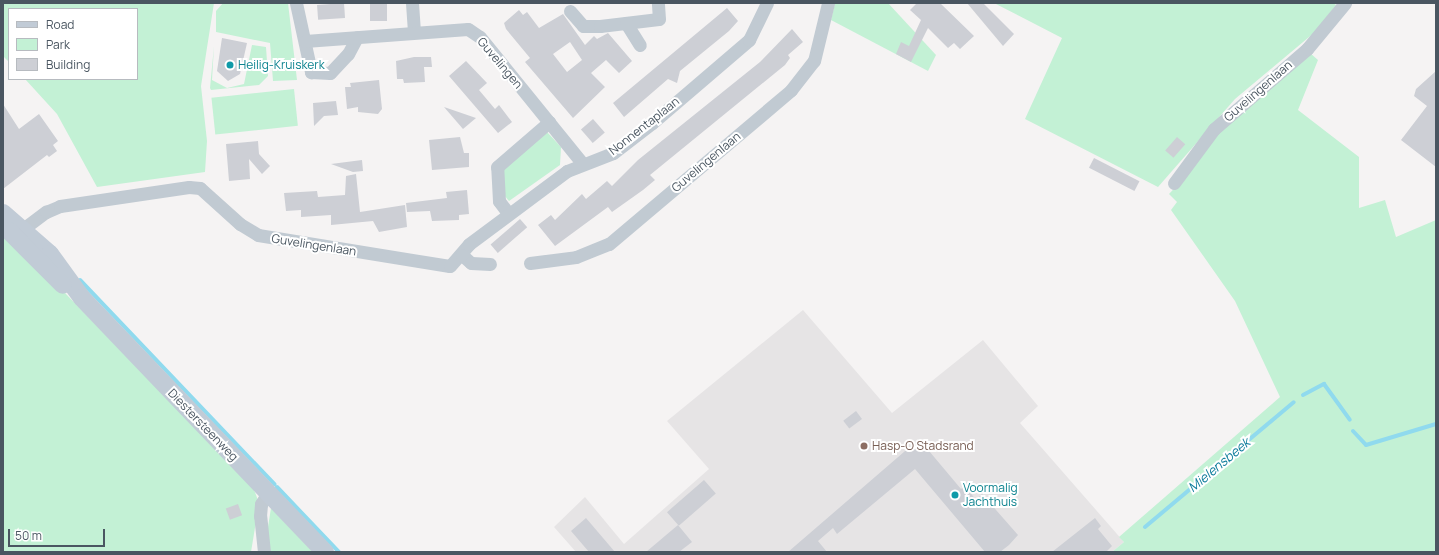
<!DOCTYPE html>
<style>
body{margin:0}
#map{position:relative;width:1439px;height:555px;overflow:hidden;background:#f5f3f3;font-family:Manrope,sans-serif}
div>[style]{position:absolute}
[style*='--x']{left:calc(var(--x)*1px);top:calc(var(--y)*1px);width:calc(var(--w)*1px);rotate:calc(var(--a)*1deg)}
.education>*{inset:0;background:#e6e4e5}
.green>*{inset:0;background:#c3f1d5;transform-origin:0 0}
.stream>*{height:4px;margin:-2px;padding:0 2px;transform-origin:2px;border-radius:2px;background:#90daee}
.building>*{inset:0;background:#cdcfd5;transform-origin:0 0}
.minor>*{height:13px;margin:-6.5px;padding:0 6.5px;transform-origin:6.5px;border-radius:6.5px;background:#c1cad2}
.secondary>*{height:18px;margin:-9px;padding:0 9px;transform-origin:9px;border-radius:9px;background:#c1cbd6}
.dots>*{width:11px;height:11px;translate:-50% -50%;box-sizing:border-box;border:2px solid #fff;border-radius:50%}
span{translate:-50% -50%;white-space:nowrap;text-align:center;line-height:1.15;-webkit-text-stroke:4px #fff;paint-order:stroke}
.street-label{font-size:12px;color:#4a5661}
.culture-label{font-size:12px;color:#0d838f}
.left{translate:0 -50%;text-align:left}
.education-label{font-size:12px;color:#785e54}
.water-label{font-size:13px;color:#0c7c9b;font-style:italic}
.frame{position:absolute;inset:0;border:4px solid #4a5661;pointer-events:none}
.legend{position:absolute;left:8px;top:8px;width:130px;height:72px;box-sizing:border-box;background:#fff;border:1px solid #b7bbc0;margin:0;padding:5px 7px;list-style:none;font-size:12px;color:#4a5661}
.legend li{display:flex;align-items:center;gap:8px;height:20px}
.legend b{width:20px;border:1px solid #b7bbc0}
.scale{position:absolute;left:8px;top:529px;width:97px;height:18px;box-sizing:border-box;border:2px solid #4a5661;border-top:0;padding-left:5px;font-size:12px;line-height:14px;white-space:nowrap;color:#4a5661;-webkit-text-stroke:3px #fff;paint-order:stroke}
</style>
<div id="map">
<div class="education">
<i style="clip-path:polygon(803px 310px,892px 413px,983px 340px,1038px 406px,1020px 423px,1124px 542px,1112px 552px,576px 552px,554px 527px,585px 497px,624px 544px,709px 469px,667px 421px)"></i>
</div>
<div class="green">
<i style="clip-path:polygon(3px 3px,214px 3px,201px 86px,207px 141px,205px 172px,97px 187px,57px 114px,25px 79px,137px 79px,137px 9px,9px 9px,9px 62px,3px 56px)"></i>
<i style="clip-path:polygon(223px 3px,288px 3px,297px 80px,273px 81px,270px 43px,216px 32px,216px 11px)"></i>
<i style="clip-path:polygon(835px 3px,888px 3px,936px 55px,928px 71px,831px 20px)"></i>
<i style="clip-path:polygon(994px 3px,1333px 3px,1336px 5px,1315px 32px,1235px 99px,1158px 187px,1025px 119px,1062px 38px)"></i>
<i style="clip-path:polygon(252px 45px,266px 47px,268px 76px,259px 85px,211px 90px,210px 88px,214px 46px,212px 80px,227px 88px,244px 84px)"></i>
<i style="clip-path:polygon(1310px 53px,1318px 60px,1298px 110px,1359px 157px,1359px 208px,1385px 200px,1396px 237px,1436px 220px,1436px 552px,1112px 552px,1124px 542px,1119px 537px,1280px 397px,1235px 301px,1171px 210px,1177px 202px,1169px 194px,1185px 177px,1212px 139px)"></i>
<i style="left:294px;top:89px;width:37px;height:83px;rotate:84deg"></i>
<i style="clip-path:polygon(547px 132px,561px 147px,560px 165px,509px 201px,504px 195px,504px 169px)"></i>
<i style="clip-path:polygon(3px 236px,65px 293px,253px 487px,259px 503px,251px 552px,3px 552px)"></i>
<i style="clip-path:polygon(271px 508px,313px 552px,264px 552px)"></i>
</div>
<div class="stream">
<i style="--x:80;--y:280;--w:282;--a:46.4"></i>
<i style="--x:1303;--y:395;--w:24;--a:-28"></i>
<i style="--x:1324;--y:384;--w:44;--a:54.2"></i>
<i style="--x:1353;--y:431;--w:19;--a:47"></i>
<i style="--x:1366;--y:445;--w:73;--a:-16.7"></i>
<i style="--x:277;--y:487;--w:90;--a:46.4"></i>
<i style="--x:1145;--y:527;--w:194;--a:-40"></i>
</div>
<div class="building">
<i style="left:344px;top:3px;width:15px;height:27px;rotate:86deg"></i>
<i style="left:370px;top:3px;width:17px;height:18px"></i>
<i style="clip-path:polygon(917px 3px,940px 3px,974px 36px,960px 49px,954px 43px,948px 48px,928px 28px,911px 62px,896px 54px,901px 42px,909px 46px,921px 20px,910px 10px)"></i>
<i style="clip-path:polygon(967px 3px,983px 3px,1014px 34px,1003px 46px)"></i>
<i style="clip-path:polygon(727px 8px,738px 21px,729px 31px,680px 71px,677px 83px,668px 79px,624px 117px,613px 103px)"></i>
<i style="clip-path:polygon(evenodd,519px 10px,523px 15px,527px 12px,539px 28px,563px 14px,585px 45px,594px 36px,597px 39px,608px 33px,632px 61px,619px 73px,606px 60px,591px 73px,605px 87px,573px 118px,525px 62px,530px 58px,506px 29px,504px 23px,519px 10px,570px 42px,582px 60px,567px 72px,553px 54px,570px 42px)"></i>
<i style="clip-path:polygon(792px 29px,803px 42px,788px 55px,790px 58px,785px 65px,650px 175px,655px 180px,643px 190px,612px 212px,608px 207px,555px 246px,538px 225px,551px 215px,555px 220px,582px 194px,586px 199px,607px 181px,612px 186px,638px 160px,760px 62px)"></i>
<i style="clip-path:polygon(222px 38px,247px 43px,240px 74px,228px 81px,217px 71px)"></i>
<i style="clip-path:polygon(414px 57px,431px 57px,432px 67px,424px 67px,425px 82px,404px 83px,403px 79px,397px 79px,396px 61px)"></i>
<i style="clip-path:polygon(466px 61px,487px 83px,479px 90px,495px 109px,499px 105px,512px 122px,498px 133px,449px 76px)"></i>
<i style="clip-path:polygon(1436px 71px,1436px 167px,1401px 140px,1427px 106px,1414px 96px,1416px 89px)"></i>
<i style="clip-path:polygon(379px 80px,382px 109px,378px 114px,358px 112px,358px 107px,347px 109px,345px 87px,351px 87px,350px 83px)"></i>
<i style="clip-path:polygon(336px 101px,338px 115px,324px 116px,314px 126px,313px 103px)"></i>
<i style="clip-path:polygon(3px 104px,19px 129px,39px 114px,58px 141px,53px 145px,57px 151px,49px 157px,47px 155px,3px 189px)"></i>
<i style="clip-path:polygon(444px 107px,476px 118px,463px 129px)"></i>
<i style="left:593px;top:119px;width:18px;height:16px;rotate:49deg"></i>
<i style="clip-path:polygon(460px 137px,464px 153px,469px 153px,469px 167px,432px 170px,429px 140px)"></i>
<i style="left:1177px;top:137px;width:11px;height:18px;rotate:41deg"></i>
<i style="clip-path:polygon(258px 141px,259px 154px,270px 166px,262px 174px,249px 159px,250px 179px,229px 181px,226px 144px)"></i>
<i style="left:1094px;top:158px;width:51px;height:11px;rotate:27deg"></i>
<i style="clip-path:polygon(362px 160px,363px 171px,353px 172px,331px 164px)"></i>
<i style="clip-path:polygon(356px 174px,360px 212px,405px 205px,407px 227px,379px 232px,373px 221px,331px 225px,331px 215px,301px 217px,301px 210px,286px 211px,284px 193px,317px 191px,318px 197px,345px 195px,346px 176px)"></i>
<i style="clip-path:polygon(467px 190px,469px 214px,459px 215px,459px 220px,432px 221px,430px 211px,407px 212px,406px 203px,447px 198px,446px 192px)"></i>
<i style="left:520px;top:219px;width:11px;height:39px;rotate:49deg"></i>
<i style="left:856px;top:411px;width:10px;height:16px;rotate:53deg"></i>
<i style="clip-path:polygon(919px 439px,961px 489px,965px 486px,976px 500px,982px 494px,1018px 535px,1009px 545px,1000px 552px,985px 552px,915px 469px,837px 534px,833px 528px,818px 541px,827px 552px,788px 552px)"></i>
<i style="left:704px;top:480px;width:18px;height:49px;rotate:49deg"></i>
<i style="left:238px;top:504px;width:12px;height:13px;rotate:70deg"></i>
<i style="clip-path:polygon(586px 518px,615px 552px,589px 552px,571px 531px)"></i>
<i style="clip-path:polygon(1095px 518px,1101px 526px,1098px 529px,1112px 546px,1106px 552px,1052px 552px)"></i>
<i style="clip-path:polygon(678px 525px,692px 542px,679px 552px,646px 552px)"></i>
</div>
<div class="minor">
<i style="--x:296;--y:3;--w:71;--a:77.7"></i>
<i style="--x:311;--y:72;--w:19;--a:3"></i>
<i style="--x:330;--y:73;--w:26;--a:-47"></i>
<i style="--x:348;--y:54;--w:19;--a:-62"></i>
<i style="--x:412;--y:3;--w:29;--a:86"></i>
<i style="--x:570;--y:11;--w:20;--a:49"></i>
<i style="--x:583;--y:26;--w:17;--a:0"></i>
<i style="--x:600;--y:26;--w:59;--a:-6.8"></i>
<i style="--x:659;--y:19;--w:16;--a:-94"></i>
<i style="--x:626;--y:23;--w:26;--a:58"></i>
<i style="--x:305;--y:41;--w:163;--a:-4.2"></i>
<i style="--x:468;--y:29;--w:14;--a:34"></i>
<i style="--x:480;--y:37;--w:162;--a:51"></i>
<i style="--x:1174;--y:183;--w:67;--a:-53.5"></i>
<i style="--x:1214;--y:129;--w:123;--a:-40.7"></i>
<i style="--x:1307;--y:49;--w:60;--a:-50.4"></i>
<i style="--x:508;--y:213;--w:15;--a:-127"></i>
<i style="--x:499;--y:201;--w:34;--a:-93"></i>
<i style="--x:497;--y:167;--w:69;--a:-40.9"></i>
<i style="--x:15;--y:235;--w:39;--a:-37"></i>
<i style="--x:46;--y:212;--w:15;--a:-23"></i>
<i style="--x:60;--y:206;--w:130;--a:-8.4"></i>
<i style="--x:189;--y:187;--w:11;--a:5"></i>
<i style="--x:200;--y:188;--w:54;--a:42"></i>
<i style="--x:240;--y:224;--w:21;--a:31"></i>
<i style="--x:258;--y:235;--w:194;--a:9.2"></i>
<i style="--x:450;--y:266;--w:29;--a:-49"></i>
<i style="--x:469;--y:244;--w:122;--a:-36.7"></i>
<i style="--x:567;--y:171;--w:49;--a:-21.4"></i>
<i style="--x:613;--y:153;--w:49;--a:-37.6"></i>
<i style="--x:652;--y:123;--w:128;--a:-40.6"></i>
<i style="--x:749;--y:40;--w:41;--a:-64.1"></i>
<i style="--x:462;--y:255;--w:12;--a:42"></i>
<i style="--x:471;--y:263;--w:19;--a:3"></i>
<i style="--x:530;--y:263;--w:46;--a:-7.4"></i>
<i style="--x:576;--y:257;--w:35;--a:-22"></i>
<i style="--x:609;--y:244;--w:238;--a:-40.2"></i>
<i style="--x:791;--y:90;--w:37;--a:-52"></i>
<i style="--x:814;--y:61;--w:60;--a:-76.4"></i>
<i style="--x:264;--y:552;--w:36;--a:-96"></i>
<i style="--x:260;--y:516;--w:12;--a:-85"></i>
<i style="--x:261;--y:504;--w:13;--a:-58"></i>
</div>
<div class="secondary">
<i style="--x:3;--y:213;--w:62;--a:41.1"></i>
<i style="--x:50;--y:254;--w:54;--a:54"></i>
<i style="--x:82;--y:298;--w:352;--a:46.3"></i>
<i style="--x:9;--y:231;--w:76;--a:45"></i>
</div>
<div class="dots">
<i style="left:230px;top:65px;background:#0f9aa8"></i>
<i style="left:864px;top:446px;background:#8d6e63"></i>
<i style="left:955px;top:495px;background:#0f9aa8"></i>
</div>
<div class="street-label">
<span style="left:500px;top:63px;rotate:50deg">Guvelingen</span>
<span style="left:1258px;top:91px;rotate:-41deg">Guvelingenlaan</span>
<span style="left:644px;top:126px;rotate:-38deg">Nonnentaplaan</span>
<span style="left:706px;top:162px;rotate:-40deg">Guvelingenlaan</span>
<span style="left:314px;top:245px;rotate:9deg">Guvelingenlaan</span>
<span style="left:203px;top:425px;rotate:46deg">Diestersteenweg</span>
</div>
<div class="culture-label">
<span class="left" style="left:238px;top:65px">Heilig-Kruiskerk</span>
<span class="left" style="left:963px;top:495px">Voormalig<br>Jachthuis</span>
</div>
<div class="education-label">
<span class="left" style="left:872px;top:446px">Hasp-O Stadsrand</span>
</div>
<div class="water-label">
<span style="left:1219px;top:465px;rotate:-40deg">Mielensbeek</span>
</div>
<div class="frame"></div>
<ul class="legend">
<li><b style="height:5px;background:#c1cbd6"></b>Road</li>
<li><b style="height:11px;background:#c3f1d5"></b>Park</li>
<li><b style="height:11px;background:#cdcfd5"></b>Building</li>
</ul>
<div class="scale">50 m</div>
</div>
